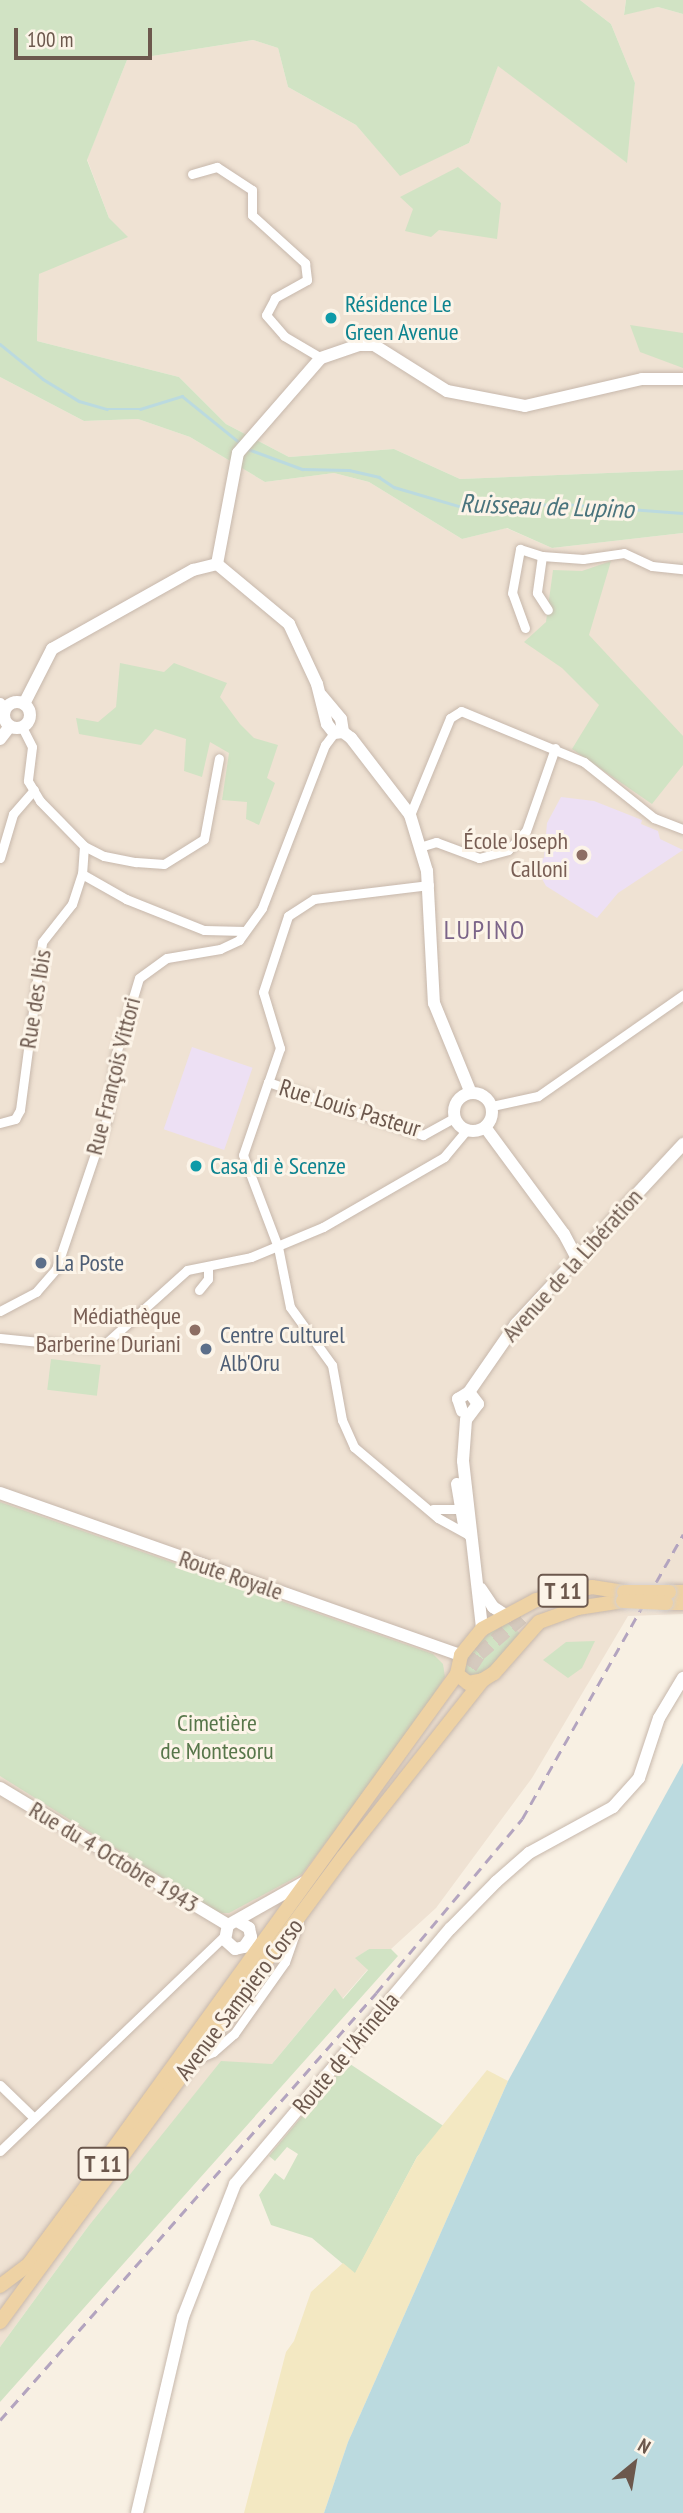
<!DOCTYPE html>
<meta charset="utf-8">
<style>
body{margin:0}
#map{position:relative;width:683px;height:2513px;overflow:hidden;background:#f8f0e3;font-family:"PT Sans Narrow",sans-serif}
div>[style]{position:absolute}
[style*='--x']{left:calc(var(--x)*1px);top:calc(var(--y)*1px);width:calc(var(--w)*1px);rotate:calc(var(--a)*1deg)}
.residential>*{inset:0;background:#efe2d3}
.education>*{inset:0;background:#ede0f4;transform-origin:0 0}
.green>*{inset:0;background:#d1e3c4;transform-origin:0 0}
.sand>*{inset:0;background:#f3e8c2}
.water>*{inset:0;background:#bbdadf}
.stream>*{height:2.5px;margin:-1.25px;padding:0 1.25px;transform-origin:1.25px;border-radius:1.25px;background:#bbdadf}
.primary-tunnel>*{height:14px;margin-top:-7px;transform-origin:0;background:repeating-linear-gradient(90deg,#d5cabe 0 14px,transparent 0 21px)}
.roads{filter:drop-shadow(0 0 2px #c7b8ac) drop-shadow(0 0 2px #c7b8ac)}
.street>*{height:9px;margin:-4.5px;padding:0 4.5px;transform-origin:4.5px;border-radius:4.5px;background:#fff}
.secondary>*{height:12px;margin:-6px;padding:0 6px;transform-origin:6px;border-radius:6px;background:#fff}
.secondary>.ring{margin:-6px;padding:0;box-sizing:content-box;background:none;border:12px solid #fff;border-radius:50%}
.primary>*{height:14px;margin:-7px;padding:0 7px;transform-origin:7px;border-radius:7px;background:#eed2a4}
.rail>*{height:2.5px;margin-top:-1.25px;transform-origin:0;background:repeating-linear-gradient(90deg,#b3a4bf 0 10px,transparent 0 17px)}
.bridges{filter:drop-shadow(0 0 2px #d6d0cd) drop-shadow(0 0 2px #d6d0cd)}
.primary-bridge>*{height:14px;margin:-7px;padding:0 7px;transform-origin:7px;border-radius:7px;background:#eed2a4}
.dots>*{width:19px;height:19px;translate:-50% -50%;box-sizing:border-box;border:4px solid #fcf4e8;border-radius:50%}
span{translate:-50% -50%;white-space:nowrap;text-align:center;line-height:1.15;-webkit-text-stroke:6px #fcf4e8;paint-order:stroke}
.shield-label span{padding:2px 5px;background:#fcf4e8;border:2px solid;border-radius:5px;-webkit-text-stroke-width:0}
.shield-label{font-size:23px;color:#6c584d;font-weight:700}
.culture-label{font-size:24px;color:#0d838f}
.left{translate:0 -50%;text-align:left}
.education-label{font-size:24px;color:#785e54}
.right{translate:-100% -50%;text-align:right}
.street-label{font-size:24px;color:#6c584d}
.service-label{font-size:24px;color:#4e5e75}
.park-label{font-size:24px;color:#57764a}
.water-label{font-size:26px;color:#4a747d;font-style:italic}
.neighbourhood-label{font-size:26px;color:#7c6589;letter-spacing:2px}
.north{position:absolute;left:599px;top:2429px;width:70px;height:70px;-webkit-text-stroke:5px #fcf4e8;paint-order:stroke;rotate:30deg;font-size:19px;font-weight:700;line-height:28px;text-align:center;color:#6c584d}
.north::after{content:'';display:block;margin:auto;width:24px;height:32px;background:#6c584d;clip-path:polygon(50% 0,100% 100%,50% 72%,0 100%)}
.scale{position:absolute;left:14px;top:28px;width:138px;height:32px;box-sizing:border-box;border:4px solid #6c584d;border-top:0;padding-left:9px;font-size:21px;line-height:24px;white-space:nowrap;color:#6c584d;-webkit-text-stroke:5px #fcf4e8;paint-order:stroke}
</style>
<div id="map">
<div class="residential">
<i style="clip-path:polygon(580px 0,626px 0,624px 14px,658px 7px,683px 14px,683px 470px,460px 479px,394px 449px,289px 457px,226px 424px,179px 377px,37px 341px,39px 274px,109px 218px,87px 159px,127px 60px,253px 40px,278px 48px,288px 87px,356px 125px,400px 175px,469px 143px,498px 65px,626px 162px,635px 83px,611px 24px)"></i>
<i style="clip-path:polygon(0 377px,84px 421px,138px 419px,190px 437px,265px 482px,334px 473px,369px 482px,462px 539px,506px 528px,552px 548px,683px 533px,683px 1614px,628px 1616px,532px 1778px,436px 1908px,391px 1949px,369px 1949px,356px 1958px,368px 1969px,342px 1999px,334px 1989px,272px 2064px,87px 2228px,0 2347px)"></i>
</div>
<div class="education">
<i style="clip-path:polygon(561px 797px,594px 801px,642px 820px,641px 824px,658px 831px,660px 839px,683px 850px,618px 893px,597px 918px,546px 886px,532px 861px,544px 858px,547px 823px)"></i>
<i style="left:192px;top:1047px;width:64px;height:87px;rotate:19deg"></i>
</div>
<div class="green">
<i style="clip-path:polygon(0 0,580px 0,611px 24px,635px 83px,627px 163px,498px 66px,469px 143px,400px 176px,356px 125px,288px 87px,278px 48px,253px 40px,127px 60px,87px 160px,109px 218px,128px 237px,39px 274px,37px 341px,179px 377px,226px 424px,289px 457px,394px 449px,460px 479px,683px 470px,683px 533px,552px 548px,507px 528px,462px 539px,369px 482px,334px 473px,265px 482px,190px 437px,138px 419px,84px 421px,0 377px)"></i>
<i style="clip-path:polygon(626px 0,683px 0,683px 14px,658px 7px,624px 15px)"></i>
<i style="clip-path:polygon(458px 167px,501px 203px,497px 239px,439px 230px,431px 237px,405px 231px,413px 209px,400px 197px)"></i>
<i style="clip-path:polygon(630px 325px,683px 333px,683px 368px,640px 352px)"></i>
<i style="clip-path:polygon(611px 561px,589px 635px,683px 736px,683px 765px,652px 804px,572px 749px,599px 705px,562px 668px,524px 642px,546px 622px,553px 570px,582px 571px)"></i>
<i style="clip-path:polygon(120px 663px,164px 672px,174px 663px,227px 683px,220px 697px,240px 724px,254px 738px,278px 745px,267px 778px,275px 783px,259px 825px,246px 819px,247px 802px,222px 800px,229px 753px,210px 742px,202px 777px,184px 771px,186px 739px,155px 729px,141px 745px,79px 734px,76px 718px,98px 722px,116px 707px)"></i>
<i style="left:51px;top:1359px;width:50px;height:31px;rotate:7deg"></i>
<i style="clip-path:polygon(0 1502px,433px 1654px,443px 1664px,445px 1677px,408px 1735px,302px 1874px,229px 1913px,219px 1913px,0 1776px)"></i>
<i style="clip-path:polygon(510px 1622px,519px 1633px,516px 1642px,479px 1678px,471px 1678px,464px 1671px,465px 1658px,495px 1627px)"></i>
<i style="clip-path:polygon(595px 1641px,582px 1668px,568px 1678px,543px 1660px,566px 1642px)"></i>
<i style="clip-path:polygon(369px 1949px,391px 1949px,398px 1956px,0 2402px,0 2347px,87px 2228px,221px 2061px,272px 2064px,335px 1988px,343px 1999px,368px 1970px,355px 1958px)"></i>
<i style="clip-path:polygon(347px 2062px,445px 2127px,417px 2157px,355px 2274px,312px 2238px,271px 2225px,259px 2195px,275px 2173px,284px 2180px,298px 2154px,287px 2147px,275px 2161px,269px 2156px)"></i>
</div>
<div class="sand">
<i style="clip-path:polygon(487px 2070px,508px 2081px,348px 2442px,324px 2513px,244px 2513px,286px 2352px,294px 2341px,311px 2292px,343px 2263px,355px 2273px,417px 2157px)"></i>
</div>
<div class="water">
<i style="clip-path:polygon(683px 1763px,683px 2513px,324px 2513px,348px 2442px,508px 2081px)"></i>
</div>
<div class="stream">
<i style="--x:0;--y:344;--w:55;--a:39.1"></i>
<i style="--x:43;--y:379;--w:42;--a:31.4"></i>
<i style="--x:79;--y:401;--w:29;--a:16"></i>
<i style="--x:107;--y:409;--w:33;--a:0"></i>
<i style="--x:140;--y:409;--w:44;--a:-17.2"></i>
<i style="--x:182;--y:396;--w:75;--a:39"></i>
<i style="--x:248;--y:449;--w:58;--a:20.3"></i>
<i style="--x:302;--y:469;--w:47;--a:1.2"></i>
<i style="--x:349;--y:470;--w:31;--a:13"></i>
<i style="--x:379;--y:477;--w:18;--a:34"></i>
<i style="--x:394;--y:487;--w:71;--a:16.4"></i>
<i style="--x:462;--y:507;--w:101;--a:-1.7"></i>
<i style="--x:563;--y:504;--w:120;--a:4.3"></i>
</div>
<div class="primary-tunnel">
<i style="--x:459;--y:1685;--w:37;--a:-57"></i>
<i style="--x:479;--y:1654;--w:60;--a:-40.3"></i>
</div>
<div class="roads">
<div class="street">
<i style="--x:192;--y:174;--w:26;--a:-16"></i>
<i style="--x:217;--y:167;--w:42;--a:33.3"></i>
<i style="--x:252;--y:190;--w:25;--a:90"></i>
<i style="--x:252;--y:215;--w:72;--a:42.2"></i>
<i style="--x:305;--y:263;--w:17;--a:83"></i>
<i style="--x:307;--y:280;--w:37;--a:151"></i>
<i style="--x:275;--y:298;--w:19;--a:118"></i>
<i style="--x:266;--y:315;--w:28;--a:49"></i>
<i style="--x:284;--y:336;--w:43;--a:30.7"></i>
<i style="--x:542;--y:556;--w:41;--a:4.2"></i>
<i style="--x:583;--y:559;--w:41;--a:-8.3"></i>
<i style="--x:624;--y:553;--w:31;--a:25"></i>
<i style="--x:652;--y:566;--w:31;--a:6"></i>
<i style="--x:525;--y:628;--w:37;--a:-110"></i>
<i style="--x:512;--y:593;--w:45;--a:-79.7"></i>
<i style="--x:520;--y:549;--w:23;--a:18"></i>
<i style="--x:542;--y:556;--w:37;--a:98"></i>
<i style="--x:537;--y:593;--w:20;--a:57"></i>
<i style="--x:0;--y:702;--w:8;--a:45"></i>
<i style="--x:22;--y:727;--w:22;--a:63"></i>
<i style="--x:32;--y:747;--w:34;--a:97"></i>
<i style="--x:28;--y:781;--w:23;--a:59"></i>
<i style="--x:40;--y:801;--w:63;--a:45.6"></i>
<i style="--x:84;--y:846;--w:22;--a:27"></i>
<i style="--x:104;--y:856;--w:33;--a:11"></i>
<i style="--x:136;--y:862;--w:28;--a:4"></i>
<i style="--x:164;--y:864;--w:47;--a:-32"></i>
<i style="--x:204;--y:839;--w:82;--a:-79.5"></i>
<i style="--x:410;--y:815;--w:105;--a:-67.6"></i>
<i style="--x:450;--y:718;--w:13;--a:-32"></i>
<i style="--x:461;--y:711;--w:133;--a:22.5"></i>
<i style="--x:584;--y:762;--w:90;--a:38.7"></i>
<i style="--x:654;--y:818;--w:31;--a:21"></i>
<i style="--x:84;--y:846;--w:28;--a:94"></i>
<i style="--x:82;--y:874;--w:51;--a:29.6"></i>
<i style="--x:126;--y:899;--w:84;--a:21.7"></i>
<i style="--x:204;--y:930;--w:41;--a:1.4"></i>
<i style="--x:423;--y:846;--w:14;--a:-17"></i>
<i style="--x:436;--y:842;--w:46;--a:20.4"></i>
<i style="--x:479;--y:858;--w:30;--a:-15"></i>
<i style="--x:508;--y:850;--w:26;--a:-47"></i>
<i style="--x:526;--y:831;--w:88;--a:-70.7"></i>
<i style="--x:0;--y:858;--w:46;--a:-73.5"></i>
<i style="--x:13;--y:814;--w:32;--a:-49"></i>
<i style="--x:429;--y:885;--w:116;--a:173.1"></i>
<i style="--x:314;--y:899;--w:31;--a:147"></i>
<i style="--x:288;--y:916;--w:80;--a:108.2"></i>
<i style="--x:263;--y:992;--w:59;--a:73.1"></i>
<i style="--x:280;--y:1048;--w:36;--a:109"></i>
<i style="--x:268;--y:1082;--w:164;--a:18.9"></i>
<i style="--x:423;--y:1135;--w:37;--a:-29"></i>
<i style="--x:268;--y:1082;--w:77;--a:108.9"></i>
<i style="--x:243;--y:1155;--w:98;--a:69.2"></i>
<i style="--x:278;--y:1247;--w:61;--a:78.7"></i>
<i style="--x:290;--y:1307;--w:72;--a:54.1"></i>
<i style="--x:332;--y:1365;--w:56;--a:79.7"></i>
<i style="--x:342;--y:1420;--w:30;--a:66"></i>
<i style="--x:354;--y:1447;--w:110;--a:40.2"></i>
<i style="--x:438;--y:1518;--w:38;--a:29"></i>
<i style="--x:492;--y:1106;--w:47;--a:-12.3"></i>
<i style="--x:538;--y:1096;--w:177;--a:-34.9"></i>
<i style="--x:0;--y:1123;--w:16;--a:-15"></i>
<i style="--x:15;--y:1119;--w:10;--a:-61"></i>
<i style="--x:20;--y:1110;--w:169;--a:-82.5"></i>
<i style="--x:42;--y:942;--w:48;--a:-51.7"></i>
<i style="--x:72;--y:904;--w:32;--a:-72"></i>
<i style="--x:199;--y:1290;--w:14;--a:-51"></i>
<i style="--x:208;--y:1279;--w:13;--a:-90"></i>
<i style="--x:0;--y:1311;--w:41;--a:-27.8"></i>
<i style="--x:36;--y:1292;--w:30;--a:-49"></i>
<i style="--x:56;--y:1269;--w:159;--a:-71.3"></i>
<i style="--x:107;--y:1118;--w:65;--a:-82"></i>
<i style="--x:116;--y:1054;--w:79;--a:-73.2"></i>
<i style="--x:139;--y:978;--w:34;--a:-36"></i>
<i style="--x:167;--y:958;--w:54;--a:-9.6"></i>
<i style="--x:220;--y:949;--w:21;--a:-25"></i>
<i style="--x:239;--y:940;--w:39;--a:-54"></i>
<i style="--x:262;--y:908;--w:175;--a:-68.9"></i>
<i style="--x:325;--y:745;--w:15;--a:-53"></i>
<i style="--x:0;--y:1338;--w:89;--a:5.8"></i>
<i style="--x:89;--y:1347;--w:17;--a:-13"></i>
<i style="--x:106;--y:1343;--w:109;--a:-42"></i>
<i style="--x:187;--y:1270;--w:65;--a:-11.5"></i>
<i style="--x:251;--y:1257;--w:78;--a:-22.6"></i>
<i style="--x:323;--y:1227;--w:140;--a:-30"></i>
<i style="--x:444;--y:1157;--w:35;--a:-50"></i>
<i style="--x:433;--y:1509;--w:27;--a:0"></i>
<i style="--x:195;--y:2060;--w:20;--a:-24"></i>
<i style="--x:213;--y:2052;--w:28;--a:-41"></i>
<i style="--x:234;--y:2034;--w:88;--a:-54.7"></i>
<i style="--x:285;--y:1962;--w:42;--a:-70.7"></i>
<i style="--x:0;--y:2085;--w:46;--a:44.1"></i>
<i style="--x:0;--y:2151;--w:310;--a:-43.8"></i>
</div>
<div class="secondary">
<i style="--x:217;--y:564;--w:113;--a:-79.3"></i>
<i style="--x:238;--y:453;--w:126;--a:-48.9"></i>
<i style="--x:321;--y:358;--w:40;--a:-18.9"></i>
<i style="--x:359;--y:345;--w:15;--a:0"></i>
<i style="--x:374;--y:345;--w:86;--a:32.2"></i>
<i style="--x:447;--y:391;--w:79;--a:10.9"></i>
<i style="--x:525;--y:406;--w:120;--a:-13"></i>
<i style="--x:642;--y:379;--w:41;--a:0"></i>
<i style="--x:217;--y:564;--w:94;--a:39.8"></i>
<i style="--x:289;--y:624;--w:66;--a:65"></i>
<i style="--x:317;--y:684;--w:41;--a:76"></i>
<i style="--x:327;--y:724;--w:11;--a:52"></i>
<i style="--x:334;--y:733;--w:9;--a:-6"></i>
<i style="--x:343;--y:732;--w:10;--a:37"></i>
<i style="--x:351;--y:738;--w:97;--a:52.5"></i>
<i style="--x:410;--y:815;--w:59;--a:73.1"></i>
<i style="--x:427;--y:871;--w:132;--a:87"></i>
<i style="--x:434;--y:1003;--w:97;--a:67.7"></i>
<i style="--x:321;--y:695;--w:31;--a:50"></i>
<i style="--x:341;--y:719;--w:13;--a:81"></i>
<i class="ring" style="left:4px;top:702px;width:14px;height:14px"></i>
<i style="--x:24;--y:704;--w:62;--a:-63"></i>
<i style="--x:52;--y:649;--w:162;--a:-29.3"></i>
<i style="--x:193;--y:570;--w:25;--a:-14"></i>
<i style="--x:0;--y:739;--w:16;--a:-52"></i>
<i class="ring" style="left:454px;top:1093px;width:26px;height:26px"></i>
<i style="--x:485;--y:1127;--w:133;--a:53.6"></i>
<i style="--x:564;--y:1234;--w:26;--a:62"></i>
<i style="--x:469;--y:1392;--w:83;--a:-55.3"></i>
<i style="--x:516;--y:1324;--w:246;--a:-47.1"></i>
<i style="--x:469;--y:1392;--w:15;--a:53"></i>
<i style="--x:478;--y:1404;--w:20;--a:127"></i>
<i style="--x:466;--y:1420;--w:41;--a:94.2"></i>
<i style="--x:463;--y:1461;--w:169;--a:83.5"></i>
<i style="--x:462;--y:1411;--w:13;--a:-108"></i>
<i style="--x:458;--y:1399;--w:13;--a:-32"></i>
<i style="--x:457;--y:1484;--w:42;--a:80.3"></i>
<i style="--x:464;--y:1525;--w:13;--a:58"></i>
<i style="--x:0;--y:1493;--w:489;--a:19.4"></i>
<i style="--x:481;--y:1589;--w:22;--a:56"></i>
<i style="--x:493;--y:1607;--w:17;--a:33"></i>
<i style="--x:0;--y:1788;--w:266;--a:31"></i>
<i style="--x:239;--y:1922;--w:12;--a:31"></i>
<i style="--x:249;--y:1928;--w:9;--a:77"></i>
<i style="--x:251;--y:1937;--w:12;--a:125"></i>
<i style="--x:244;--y:1947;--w:9;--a:167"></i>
<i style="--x:235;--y:1949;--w:13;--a:-138"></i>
<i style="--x:225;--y:1940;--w:15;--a:-79"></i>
<i style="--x:228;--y:1925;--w:90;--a:-29.4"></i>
<i style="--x:137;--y:2513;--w:201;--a:-76.8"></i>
<i style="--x:183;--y:2317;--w:143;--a:-68.6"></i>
<i style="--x:235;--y:2184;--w:334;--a:-49.9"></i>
<i style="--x:450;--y:1929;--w:66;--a:-45.6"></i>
<i style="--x:496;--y:1882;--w:44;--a:-41.3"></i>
<i style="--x:529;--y:1853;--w:96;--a:-28.7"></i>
<i style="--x:613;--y:1807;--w:39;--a:-48"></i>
<i style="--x:639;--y:1778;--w:63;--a:-71.6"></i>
<i style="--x:659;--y:1718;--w:47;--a:-59"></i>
</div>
<div class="primary">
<i style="--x:669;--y:1592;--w:14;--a:0"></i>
<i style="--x:623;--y:1601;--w:46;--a:171.2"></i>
<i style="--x:578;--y:1608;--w:41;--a:160.3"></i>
<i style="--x:539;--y:1622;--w:68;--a:131.4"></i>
<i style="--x:494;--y:1673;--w:13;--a:148"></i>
<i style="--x:483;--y:1680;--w:15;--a:169"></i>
<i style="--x:468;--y:1683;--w:14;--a:-141"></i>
<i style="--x:457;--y:1674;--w:19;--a:-78"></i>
<i style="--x:461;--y:1655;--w:33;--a:-51"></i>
<i style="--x:482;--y:1629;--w:61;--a:-28.2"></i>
<i style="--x:536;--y:1600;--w:57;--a:-13.1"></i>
<i style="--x:592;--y:1587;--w:32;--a:9"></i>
<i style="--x:666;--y:1603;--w:17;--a:0"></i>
<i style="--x:0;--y:2286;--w:36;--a:-37"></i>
<i style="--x:29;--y:2264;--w:81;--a:-53.6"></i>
<i style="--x:77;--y:2199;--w:648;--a:-54.1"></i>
<i style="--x:0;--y:2322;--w:578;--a:-53.59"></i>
<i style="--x:343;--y:1857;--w:226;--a:-51.7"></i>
</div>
</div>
<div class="rail">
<i style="--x:0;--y:2420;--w:569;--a:-48.63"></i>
<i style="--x:376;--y:1993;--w:227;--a:-50"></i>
<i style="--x:522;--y:1819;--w:327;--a:-60.5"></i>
</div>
<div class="bridges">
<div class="primary-bridge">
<i style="--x:624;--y:1592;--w:45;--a:0"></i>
<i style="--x:623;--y:1601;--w:43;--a:2.7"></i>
</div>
</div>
<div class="dots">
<i style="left:331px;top:318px;background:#0f9aa8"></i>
<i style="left:582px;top:855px;background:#8d6e63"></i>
<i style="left:196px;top:1166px;background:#0f9aa8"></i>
<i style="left:41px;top:1263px;background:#5c6f8a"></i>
<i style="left:195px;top:1330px;background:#8d6e63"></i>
<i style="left:206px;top:1349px;background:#5c6f8a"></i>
</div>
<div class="shield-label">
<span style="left:563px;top:1591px">T 11</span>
<span style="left:103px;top:2164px">T 11</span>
</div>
<div class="culture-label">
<span class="left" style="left:345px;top:318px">Résidence Le<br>Green Avenue</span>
<span class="left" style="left:210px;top:1166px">Casa di è Scenze</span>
</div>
<div class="education-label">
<span class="right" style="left:568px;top:855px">École Joseph<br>Calloni</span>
<span class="right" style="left:181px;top:1330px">Médiathèque<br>Barberine Duriani</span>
</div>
<div class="street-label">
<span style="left:35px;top:999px;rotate:-81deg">Rue des Ibis</span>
<span style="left:113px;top:1076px;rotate:-76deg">Rue François Vittori</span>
<span style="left:350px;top:1108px;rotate:17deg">Rue Louis Pasteur</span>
<span style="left:572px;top:1265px;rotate:-48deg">Avenue de la Libération</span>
<span style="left:231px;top:1575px;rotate:19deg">Route Royale</span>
<span style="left:114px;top:1857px;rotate:31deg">Rue du 4 Octobre 1943</span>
<span style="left:239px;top:1999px;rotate:-53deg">Avenue Sampiero Corso</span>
<span style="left:346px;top:2053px;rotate:-50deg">Route de l'Arinella</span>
</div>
<div class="service-label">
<span class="left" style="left:55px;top:1263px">La Poste</span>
<span class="left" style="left:220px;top:1349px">Centre Culturel<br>Alb'Oru</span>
</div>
<div class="park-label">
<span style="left:217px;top:1737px">Cimetière<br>de Montesoru</span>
</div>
<div class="water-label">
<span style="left:547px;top:506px;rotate:2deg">Ruisseau de Lupino</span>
</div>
<div class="neighbourhood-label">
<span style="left:485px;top:930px">LUPINO</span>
</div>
<div class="north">N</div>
<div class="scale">100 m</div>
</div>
